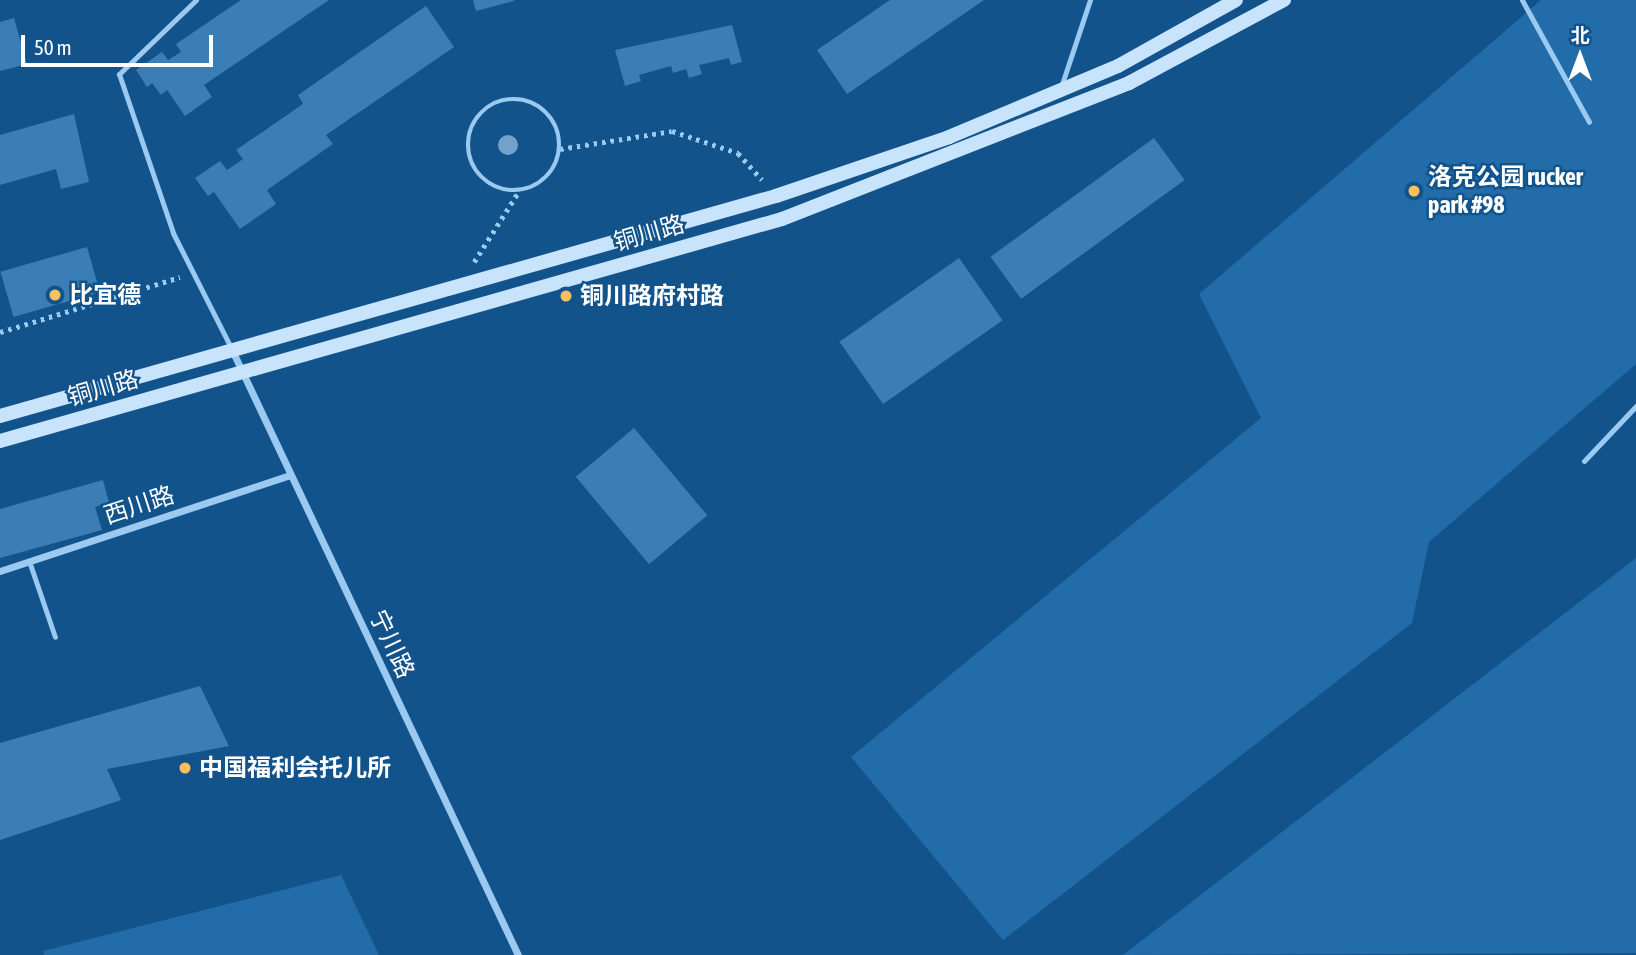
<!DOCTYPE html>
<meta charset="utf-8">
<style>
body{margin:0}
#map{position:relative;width:1636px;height:955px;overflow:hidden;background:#12538c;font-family:"Asap Condensed","Noto Sans SC",sans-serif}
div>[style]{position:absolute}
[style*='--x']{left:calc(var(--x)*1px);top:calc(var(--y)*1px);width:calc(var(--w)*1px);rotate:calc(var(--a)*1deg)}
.green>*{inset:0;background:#216ca9}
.building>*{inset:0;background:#3b7eb5;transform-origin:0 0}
.path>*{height:4.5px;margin-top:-2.25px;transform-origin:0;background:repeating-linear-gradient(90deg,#9acaf1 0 3.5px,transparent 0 8.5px)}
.path>.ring{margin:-2.25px;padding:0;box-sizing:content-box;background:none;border:4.5px solid #9acaf1;border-radius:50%}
.lane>*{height:5px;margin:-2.5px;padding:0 2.5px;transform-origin:2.5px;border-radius:2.5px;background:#9acaf1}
.street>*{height:7px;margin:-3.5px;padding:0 3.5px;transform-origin:3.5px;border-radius:3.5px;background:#9acaf1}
.secondary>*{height:14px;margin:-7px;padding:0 7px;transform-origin:7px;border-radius:7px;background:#c8e4fc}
.trees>*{width:20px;height:20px;margin:-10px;border-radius:50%;background:#72a2ca}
.dots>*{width:19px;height:19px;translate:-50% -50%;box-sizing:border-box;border:4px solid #12538c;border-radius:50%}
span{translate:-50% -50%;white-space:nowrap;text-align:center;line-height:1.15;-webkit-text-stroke:5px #12538c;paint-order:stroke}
.poi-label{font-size:24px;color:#fff;font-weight:700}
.left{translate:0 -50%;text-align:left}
.street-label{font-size:24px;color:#fff}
.north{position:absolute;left:1545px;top:21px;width:70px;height:70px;-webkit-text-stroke:5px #12538c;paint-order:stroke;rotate:0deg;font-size:19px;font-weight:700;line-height:28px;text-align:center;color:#fff}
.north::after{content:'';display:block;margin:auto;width:24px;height:32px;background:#fff;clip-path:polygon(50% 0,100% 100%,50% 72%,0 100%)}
.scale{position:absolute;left:21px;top:35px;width:192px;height:32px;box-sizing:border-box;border:4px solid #fff;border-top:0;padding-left:9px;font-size:21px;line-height:24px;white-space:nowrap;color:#fff;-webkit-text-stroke:5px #12538c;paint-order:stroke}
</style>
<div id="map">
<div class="green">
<i style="clip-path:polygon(1541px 0,1636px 0,1636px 364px,1429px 542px,1412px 623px,1003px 940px,851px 757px,1261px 418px,1199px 294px)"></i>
<i style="clip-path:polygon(1636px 558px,1636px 953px,1123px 955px)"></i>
<i style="clip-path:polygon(341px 875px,379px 955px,44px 955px,43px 951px)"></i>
</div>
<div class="building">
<i style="clip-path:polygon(241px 0,329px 0,204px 85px,212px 97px,185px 116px,167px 90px,161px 95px,152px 83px,147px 87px,136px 70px,162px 52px,168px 60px,181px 52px,176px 44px)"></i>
<i style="clip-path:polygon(473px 0,514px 0,514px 1px,476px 11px)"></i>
<i style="clip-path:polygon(890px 0,984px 0,847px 94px,817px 50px)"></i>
<i style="clip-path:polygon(426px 6px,454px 47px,326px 135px,333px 144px,267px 190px,276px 204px,240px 229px,214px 192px,208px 196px,195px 178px,220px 161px,227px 170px,243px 159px,236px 150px,303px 104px,298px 95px)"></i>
<i style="clip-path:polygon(14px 18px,27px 64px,0 71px,0 22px)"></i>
<i style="clip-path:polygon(732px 25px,742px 62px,731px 65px,729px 58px,699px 65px,702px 74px,689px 78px,686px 69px,673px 73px,671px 66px,639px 75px,641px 81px,625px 86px,615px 50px)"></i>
<i style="clip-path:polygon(74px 114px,89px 182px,61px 189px,56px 169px,0 185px,0 135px)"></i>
<i style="left:1154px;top:138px;width:52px;height:202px;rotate:54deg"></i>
<i style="left:87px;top:247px;width:47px;height:90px;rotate:74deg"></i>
<i style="left:959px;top:258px;width:76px;height:146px;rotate:55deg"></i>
<i style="left:634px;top:428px;width:114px;height:76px;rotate:50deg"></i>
<i style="clip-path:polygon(103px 480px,109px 503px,95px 507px,102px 530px,0 558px,0 509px)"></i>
<i style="clip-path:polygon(200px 686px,229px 746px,107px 769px,121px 800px,0 840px,0 743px)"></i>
</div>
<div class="path">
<i class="ring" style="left:468px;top:99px;width:87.5px;height:87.5px"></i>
<i style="--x:560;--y:149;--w:113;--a:-9.1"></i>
<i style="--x:672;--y:131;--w:70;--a:18.4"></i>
<i style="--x:738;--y:153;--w:36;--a:48"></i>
<i style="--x:474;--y:262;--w:84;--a:-57.6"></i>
<i style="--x:0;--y:332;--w:188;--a:-17"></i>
</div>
<div class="lane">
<i style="--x:196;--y:0;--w:107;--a:136.1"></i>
<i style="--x:119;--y:74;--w:168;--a:71.2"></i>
<i style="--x:173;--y:233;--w:131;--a:63.2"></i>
<i style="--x:1522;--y:0;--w:139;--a:61.2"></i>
<i style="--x:1061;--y:87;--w:92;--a:-71.6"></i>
<i style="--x:1584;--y:461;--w:76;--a:-46.6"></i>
<i style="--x:29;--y:561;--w:80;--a:71.1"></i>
</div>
<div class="street">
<i style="--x:232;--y:350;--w:669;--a:64.7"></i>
<i style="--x:0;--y:571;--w:306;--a:-18.3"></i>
</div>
<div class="secondary">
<i style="--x:0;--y:416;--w:807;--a:-15.83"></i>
<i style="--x:776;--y:196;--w:183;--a:-18.8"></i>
<i style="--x:949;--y:137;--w:183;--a:-22.8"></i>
<i style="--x:1118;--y:66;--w:135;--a:-29.2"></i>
<i style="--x:0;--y:441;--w:813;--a:-15.85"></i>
<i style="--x:782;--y:219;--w:373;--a:-21.4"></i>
<i style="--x:1129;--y:83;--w:176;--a:-28.2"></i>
</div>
<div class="trees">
<i style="left:508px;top:145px"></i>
</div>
<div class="dots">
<i style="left:1414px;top:191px;background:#ffbf5a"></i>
<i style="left:55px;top:295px;background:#ffbf5a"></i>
<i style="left:566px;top:296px;background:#ffbf5a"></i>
<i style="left:185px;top:768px;background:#ffbf5a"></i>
</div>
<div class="poi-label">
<span class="left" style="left:1428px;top:191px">洛克公园 rucker<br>park #98</span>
<span class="left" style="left:69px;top:295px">比宜德</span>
<span class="left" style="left:580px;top:296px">铜川路府村路</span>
<span class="left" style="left:199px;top:768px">中国福利会托儿所</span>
</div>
<div class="street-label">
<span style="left:649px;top:233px;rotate:-16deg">铜川路</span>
<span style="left:103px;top:388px;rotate:-16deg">铜川路</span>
<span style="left:139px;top:505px;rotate:-18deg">西川路</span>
<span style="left:392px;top:644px;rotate:65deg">宁川路</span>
</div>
<div class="north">北</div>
<div class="scale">50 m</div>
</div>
